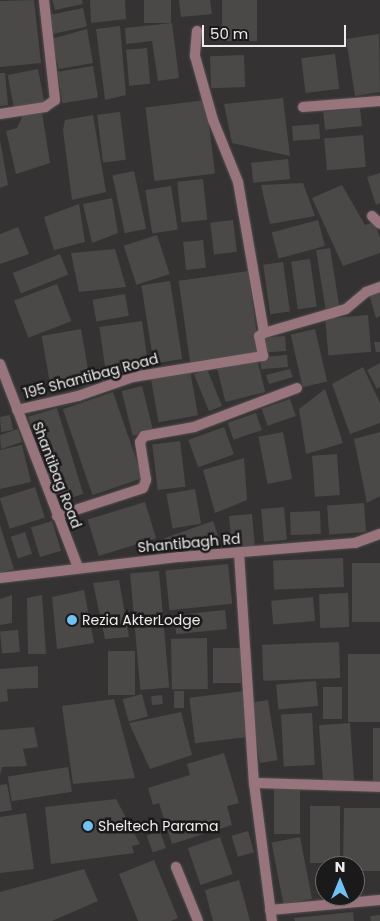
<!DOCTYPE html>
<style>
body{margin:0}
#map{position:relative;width:380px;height:921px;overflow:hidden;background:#353233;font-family:Poppins,sans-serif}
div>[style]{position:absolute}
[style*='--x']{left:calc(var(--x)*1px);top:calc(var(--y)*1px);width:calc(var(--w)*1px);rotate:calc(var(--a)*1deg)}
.building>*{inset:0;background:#4b4848;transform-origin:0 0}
.roads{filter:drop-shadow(0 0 1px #525051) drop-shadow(0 0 1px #525051)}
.street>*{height:10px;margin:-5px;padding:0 5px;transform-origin:5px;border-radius:5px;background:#98747c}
.dots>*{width:14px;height:14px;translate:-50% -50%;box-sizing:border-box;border:2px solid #1b1a1a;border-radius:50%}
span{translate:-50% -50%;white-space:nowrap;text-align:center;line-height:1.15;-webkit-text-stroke:5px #1b1a1a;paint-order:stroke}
.street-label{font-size:14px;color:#edebec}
.poi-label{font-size:14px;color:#edebec}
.left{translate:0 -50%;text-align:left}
.north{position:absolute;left:315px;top:856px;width:50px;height:50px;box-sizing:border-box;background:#1b1a1a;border:1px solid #6f6e6e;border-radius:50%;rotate:0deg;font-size:14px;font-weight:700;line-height:20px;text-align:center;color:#edebec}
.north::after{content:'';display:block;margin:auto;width:18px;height:22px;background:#72c1f5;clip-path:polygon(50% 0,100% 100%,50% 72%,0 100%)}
.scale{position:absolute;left:202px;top:25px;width:144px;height:22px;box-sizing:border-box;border:2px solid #edebec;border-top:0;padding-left:6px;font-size:15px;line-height:18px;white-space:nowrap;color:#edebec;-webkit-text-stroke:4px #1b1a1a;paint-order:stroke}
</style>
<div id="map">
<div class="building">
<i style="clip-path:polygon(34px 0,41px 63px,0 67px,0 1px)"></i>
<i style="clip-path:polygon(52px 0,82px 0,83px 4px,55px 10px)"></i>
<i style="clip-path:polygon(90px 0,125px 0,126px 19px,91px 23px)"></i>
<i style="left:144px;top:0;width:27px;height:23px"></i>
<i style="clip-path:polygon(179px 0,210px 0,212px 14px,181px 17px)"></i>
<i style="left:222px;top:0;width:35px;height:41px"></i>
<i style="left:83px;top:8px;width:19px;height:34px;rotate:78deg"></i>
<i style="clip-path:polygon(172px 23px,179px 78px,158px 81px,152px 41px,126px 44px,125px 28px)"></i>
<i style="clip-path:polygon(120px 26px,126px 95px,105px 100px,96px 29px)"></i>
<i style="clip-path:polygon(87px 29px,93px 63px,59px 69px,51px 39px)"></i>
<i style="clip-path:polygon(379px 34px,380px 92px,355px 96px,346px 39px)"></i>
<i style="left:147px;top:48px;width:36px;height:21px;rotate:85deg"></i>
<i style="left:335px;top:54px;width:35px;height:34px;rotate:83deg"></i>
<i style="left:244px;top:55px;width:32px;height:34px;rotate:88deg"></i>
<i style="left:93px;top:66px;width:32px;height:36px;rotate:81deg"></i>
<i style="left:38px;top:69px;width:33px;height:31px;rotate:79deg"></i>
<i style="clip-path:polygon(0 73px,5px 73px,8px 105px,0 106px)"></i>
<i style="clip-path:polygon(283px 98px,290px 156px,232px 143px,224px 104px)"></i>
<i style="left:206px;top:100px;width:74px;height:61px;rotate:83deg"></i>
<i style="left:360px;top:108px;width:18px;height:37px;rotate:84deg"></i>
<i style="left:120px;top:112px;width:48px;height:23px;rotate:83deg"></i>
<i style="clip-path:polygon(42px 113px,50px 163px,16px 174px,6px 131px,17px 128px,23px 115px)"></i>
<i style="clip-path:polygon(93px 115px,106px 192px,72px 200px,63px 130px,65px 120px)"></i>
<i style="left:319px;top:124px;width:15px;height:27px;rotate:86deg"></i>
<i style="left:363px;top:135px;width:32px;height:39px;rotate:85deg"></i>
<i style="clip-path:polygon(0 140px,8px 185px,0 188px)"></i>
<i style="left:288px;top:159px;width:20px;height:37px;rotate:84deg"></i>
<i style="left:134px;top:171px;width:59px;height:22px;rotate:78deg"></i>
<i style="clip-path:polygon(380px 173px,380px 203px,376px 205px,367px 177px)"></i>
<i style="left:203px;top:179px;width:41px;height:26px;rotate:84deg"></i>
<i style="clip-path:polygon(303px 183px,315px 216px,270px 224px,261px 185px)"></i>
<i style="clip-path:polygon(342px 185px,365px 225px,374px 222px,380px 238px,380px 253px,343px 266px,312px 198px)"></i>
<i style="left:171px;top:186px;width:44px;height:26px;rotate:81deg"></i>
<i style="clip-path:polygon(112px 198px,118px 233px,92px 243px,83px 204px)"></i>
<i style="clip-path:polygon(79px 204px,85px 242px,54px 250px,44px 217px)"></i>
<i style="left:233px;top:220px;width:32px;height:23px;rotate:83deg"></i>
<i style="left:318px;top:220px;width:27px;height:48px;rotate:75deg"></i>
<i style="clip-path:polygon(18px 227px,29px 254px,0 264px,0 234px)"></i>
<i style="left:157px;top:235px;width:41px;height:35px;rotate:72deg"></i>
<i style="left:203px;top:240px;width:28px;height:20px;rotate:84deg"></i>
<i style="left:330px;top:248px;width:59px;height:14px;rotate:81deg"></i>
<i style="clip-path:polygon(115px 249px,126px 287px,79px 292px,71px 253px)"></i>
<i style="left:60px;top:254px;width:22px;height:51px;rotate:68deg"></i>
<i style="left:310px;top:259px;width:48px;height:19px;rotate:82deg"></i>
<i style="left:283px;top:262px;width:50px;height:20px;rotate:82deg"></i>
<i style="left:248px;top:271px;width:82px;height:70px;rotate:82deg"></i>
<i style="left:170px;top:281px;width:79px;height:29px;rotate:81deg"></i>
<i style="left:57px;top:284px;width:40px;height:46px;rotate:69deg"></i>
<i style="clip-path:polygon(380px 290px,380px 316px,376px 318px,369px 294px)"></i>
<i style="left:125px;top:294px;width:22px;height:33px;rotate:80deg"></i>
<i style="left:368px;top:315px;width:37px;height:43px;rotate:85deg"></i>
<i style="left:142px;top:321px;width:49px;height:43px;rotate:82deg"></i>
<i style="left:81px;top:329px;width:57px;height:40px;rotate:80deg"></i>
<i style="left:315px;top:329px;width:54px;height:25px;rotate:77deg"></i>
<i style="left:285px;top:336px;width:15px;height:21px;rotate:86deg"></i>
<i style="clip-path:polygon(374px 342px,380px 342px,380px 352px,376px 352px)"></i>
<i style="left:287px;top:355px;width:12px;height:27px;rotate:85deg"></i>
<i style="left:257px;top:359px;width:34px;height:41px;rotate:76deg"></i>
<i style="clip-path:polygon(380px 363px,380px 387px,377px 389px,367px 370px)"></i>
<i style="clip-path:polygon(363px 367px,380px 403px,380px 423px,350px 434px,332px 384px)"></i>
<i style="left:207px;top:369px;width:40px;height:14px;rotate:68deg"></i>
<i style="clip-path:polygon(290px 369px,293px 377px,269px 384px,266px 375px)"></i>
<i style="left:190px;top:370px;width:46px;height:40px;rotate:80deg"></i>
<i style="left:142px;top:386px;width:46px;height:21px;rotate:76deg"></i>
<i style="clip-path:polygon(325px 389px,343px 443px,306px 454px,299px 409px)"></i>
<i style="left:113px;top:392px;width:91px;height:53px;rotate:71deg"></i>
<i style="left:290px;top:399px;width:18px;height:30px;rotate:71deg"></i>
<i style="left:57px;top:408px;width:90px;height:30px;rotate:73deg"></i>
<i style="left:256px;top:413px;width:18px;height:30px;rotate:71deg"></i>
<i style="clip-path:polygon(10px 415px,13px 430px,1px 432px,0 417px)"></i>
<i style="left:224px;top:427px;width:29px;height:38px;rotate:70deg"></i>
<i style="clip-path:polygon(18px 429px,22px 442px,1px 449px,0 435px)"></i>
<i style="left:283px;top:432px;width:48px;height:25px;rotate:79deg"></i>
<i style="clip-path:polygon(380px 432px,380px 496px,367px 503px,354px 439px)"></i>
<i style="left:180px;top:441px;width:46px;height:28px;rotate:83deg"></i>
<i style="clip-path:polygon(22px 445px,31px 482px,0 489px,0 450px)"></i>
<i style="left:337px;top:454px;width:41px;height:25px;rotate:86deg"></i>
<i style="clip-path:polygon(244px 458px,247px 500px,215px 513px,203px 470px)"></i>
<i style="left:35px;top:487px;width:32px;height:37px;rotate:72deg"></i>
<i style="left:195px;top:489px;width:35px;height:29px;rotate:80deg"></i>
<i style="left:145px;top:502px;width:38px;height:60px;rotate:73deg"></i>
<i style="left:364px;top:503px;width:29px;height:37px;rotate:86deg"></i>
<i style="left:284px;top:507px;width:33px;height:23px;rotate:85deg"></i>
<i style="left:320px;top:511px;width:23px;height:30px;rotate:88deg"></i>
<i style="left:252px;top:514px;width:33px;height:23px;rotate:85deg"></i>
<i style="left:52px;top:521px;width:31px;height:22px;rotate:73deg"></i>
<i style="clip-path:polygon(213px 521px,220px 542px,159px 555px,151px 543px)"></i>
<i style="clip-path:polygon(0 525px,14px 569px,0 573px)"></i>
<i style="left:25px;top:532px;width:23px;height:15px;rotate:72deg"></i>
<i style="left:343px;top:558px;width:29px;height:70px;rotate:88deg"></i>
<i style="left:380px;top:563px;width:59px;height:28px;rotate:90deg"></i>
<i style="left:228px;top:564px;width:40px;height:63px;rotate:84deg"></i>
<i style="left:159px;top:571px;width:117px;height:29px;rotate:85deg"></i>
<i style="clip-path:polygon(119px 580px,129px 637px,105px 639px,93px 583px)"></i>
<i style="clip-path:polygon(84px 590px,94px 643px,57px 649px,52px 597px)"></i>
<i style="left:348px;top:593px;width:34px;height:29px;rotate:88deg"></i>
<i style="clip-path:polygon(12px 595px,12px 623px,0 625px,0 599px)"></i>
<i style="clip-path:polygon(42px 595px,46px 654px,28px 654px,27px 598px)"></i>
<i style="left:313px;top:597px;width:24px;height:42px;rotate:85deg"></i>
<i style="left:225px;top:610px;width:19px;height:51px;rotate:84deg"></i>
<i style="left:18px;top:630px;width:22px;height:18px;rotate:85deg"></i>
<i style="left:207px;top:638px;width:51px;height:36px;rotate:89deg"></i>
<i style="left:339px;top:642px;width:36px;height:77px;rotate:88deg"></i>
<i style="left:213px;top:648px;width:28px;height:35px"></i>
<i style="left:108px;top:651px;width:27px;height:44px"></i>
<i style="left:348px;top:654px;width:32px;height:68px"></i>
<i style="clip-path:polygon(38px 666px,38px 688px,7px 689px,8px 701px,0 702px,0 669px)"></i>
<i style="left:316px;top:681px;width:25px;height:40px;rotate:85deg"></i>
<i style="left:323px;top:687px;width:19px;height:32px"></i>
<i style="left:174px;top:691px;width:10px;height:17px"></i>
<i style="left:244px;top:691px;width:46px;height:55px;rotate:83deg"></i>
<i style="left:142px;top:694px;width:23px;height:20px;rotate:75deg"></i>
<i style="left:162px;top:695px;width:9px;height:11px;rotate:84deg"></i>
<i style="clip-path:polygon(114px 699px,135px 778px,73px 784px,62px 706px)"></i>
<i style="left:268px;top:700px;width:61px;height:18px;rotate:81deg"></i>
<i style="clip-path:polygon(181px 712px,192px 755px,150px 769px,129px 723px)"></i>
<i style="left:312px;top:713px;width:52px;height:31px;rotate:87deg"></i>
<i style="left:350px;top:723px;width:58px;height:31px;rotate:86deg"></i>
<i style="clip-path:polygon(34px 727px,38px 747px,23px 749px,27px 766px,2px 767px,0 776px,0 730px)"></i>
<i style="left:373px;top:728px;width:7px;height:56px"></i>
<i style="clip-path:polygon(224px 753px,239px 803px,227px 806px,232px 825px,172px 844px,159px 803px,153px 805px,148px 788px,190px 775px,187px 764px)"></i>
<i style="left:68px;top:767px;width:25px;height:61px;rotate:81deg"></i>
<i style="clip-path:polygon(7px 784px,12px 810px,0 812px,0 785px)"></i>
<i style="left:274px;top:786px;width:26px;height:48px"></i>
<i style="clip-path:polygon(116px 799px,140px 844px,132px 846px,134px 853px,51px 864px,45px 807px)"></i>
<i style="left:310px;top:806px;width:30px;height:57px"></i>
<i style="clip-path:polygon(344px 808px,380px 808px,380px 871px,355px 871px,355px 866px,343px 866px)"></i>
<i style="clip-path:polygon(26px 813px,34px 869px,0 873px,0 817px)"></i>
<i style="left:160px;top:831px;width:18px;height:14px;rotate:71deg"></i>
<i style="left:248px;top:831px;width:22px;height:17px;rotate:74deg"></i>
<i style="left:220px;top:837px;width:39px;height:34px;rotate:71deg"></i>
<i style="left:300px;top:837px;width:63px;height:29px;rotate:79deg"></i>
<i style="clip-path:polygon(154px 860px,178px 918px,171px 921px,138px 921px,119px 874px)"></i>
<i style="clip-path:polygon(84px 869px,98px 901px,52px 921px,0 921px,0 892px)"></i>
<i style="clip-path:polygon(239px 880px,250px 921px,213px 921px,205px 890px)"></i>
<i style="clip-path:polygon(353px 912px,354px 921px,295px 921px,294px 918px)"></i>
<i style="clip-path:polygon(380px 915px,380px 921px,371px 921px,370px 916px)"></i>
</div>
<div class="roads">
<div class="street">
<i style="--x:197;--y:31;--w:25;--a:95"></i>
<i style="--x:195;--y:56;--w:66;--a:74.3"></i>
<i style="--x:213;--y:120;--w:67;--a:68"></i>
<i style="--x:238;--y:182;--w:153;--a:80.2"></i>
<i style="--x:264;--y:333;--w:85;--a:-16.3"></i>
<i style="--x:346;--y:309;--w:26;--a:-40"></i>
<i style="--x:366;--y:292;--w:15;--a:-20"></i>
<i style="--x:303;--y:107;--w:77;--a:-4.5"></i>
<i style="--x:0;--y:114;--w:46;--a:-8.8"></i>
<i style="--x:45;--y:107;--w:12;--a:-35"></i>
<i style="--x:55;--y:100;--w:101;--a:-96.3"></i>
<i style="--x:372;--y:216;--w:11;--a:45"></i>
<i style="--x:0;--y:364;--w:217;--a:69"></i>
<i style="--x:17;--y:410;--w:63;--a:-12.9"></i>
<i style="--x:78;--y:396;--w:58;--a:-19.1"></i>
<i style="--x:133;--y:377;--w:132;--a:-9.2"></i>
<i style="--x:263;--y:356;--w:20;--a:-101"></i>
<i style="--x:259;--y:336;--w:6;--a:-31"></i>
<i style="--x:57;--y:516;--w:90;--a:-18"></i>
<i style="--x:143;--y:488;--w:9;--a:-69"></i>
<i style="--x:146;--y:480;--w:38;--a:-99"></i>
<i style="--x:140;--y:442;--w:7;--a:-56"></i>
<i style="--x:144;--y:436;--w:51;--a:-10.2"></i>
<i style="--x:194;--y:427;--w:110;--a:-20.7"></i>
<i style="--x:239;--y:553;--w:230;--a:86.3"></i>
<i style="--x:254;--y:783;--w:139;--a:82.6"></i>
<i style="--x:0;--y:578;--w:181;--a:-6.7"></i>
<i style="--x:180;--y:557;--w:176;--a:-4.6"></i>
<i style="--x:355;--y:543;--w:27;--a:-20"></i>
<i style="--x:254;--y:783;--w:126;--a:1.8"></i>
<i style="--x:176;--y:867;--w:58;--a:67.8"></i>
<i style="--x:270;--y:910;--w:110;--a:-5.2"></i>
</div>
</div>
<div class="dots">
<i style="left:72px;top:620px;background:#72c1f5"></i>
<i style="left:88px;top:826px;background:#72c1f5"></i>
</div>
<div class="street-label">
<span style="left:91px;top:376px;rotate:-15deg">195 Shantibag Road</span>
<span style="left:57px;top:475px;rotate:69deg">Shantibag Road</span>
<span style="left:189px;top:543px;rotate:-5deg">Shantibagh Rd</span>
</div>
<div class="poi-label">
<span class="left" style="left:82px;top:620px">Rezia AkterLodge</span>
<span class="left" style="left:98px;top:826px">Sheltech Parama</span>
</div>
<div class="north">N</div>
<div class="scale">50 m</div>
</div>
